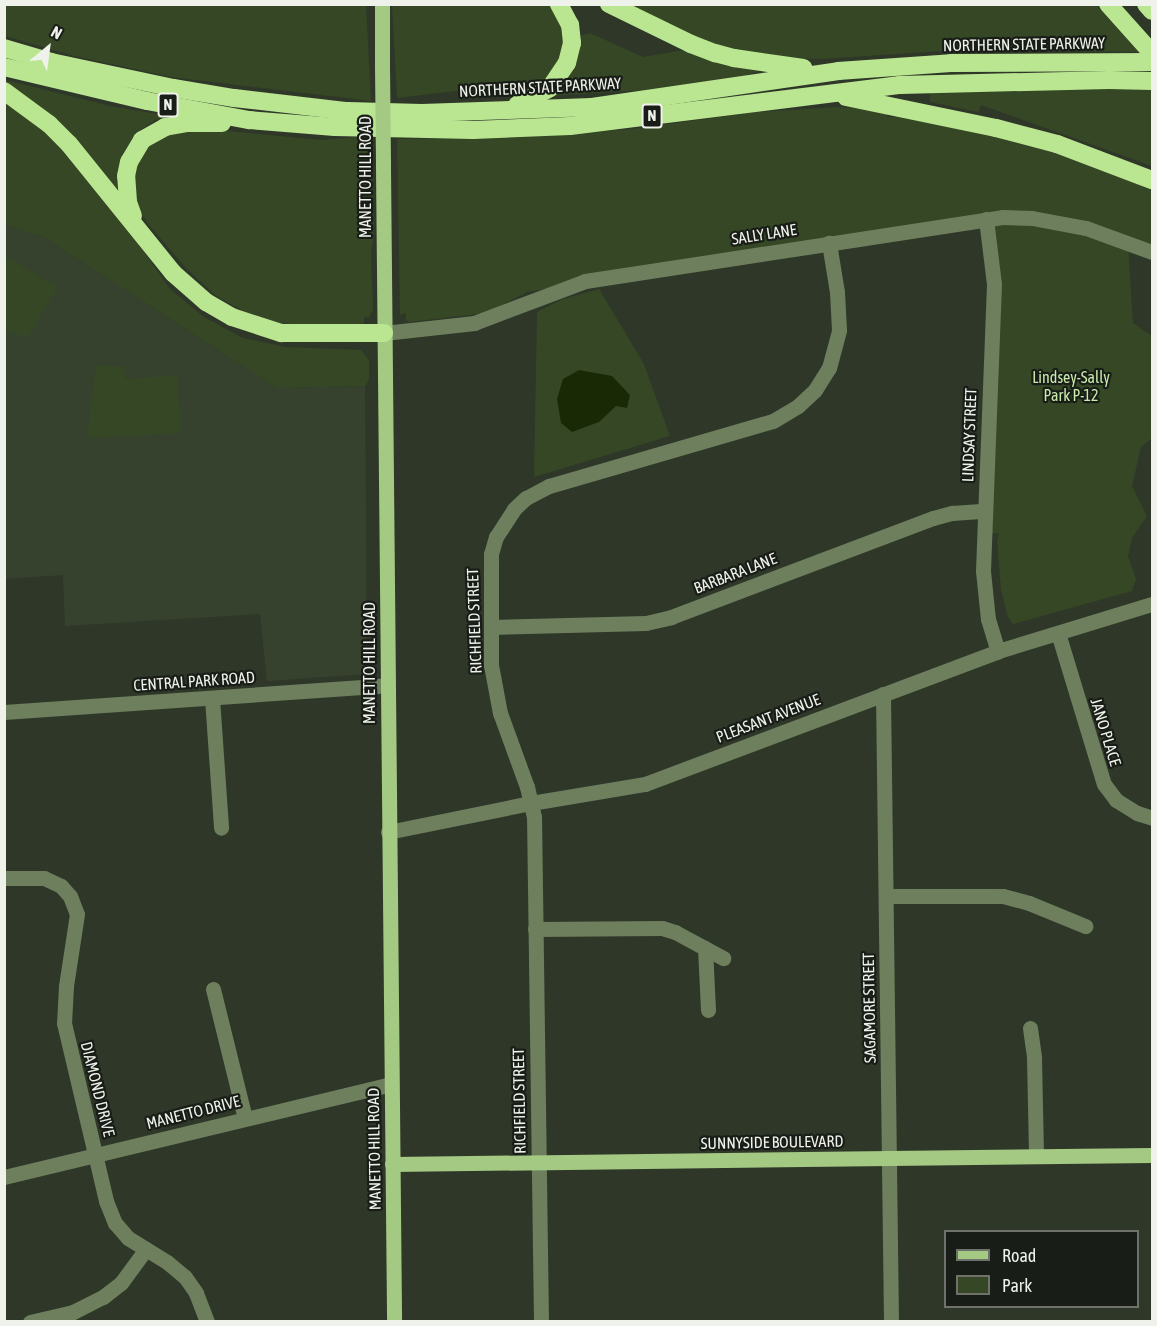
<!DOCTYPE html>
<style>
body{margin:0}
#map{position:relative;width:1157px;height:1326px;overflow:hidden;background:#2f3729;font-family:"Asap Condensed",sans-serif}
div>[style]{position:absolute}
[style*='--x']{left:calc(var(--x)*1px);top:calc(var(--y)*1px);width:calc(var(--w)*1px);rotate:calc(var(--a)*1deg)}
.built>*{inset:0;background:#37422e}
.green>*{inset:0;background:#354724}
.water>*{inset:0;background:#192906}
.minor>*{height:15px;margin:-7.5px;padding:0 7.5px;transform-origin:7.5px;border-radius:7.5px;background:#6d7f5d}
.major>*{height:15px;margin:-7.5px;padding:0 7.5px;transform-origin:7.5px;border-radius:7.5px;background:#a4c983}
.highway>*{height:18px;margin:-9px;padding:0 9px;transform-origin:9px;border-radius:9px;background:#bae692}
.major-bridge>*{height:15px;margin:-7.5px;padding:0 7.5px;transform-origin:7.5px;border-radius:7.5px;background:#a4c983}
span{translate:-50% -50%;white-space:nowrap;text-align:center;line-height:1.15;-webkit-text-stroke:4.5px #191d17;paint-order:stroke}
.shield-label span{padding:2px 4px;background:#191d17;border:2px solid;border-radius:4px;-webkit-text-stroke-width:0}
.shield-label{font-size:15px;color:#eef2ea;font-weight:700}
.street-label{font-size:16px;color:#eef2ea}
.park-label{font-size:16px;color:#c8eaab}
.frame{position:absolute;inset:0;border:6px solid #eef2ea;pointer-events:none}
.legend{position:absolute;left:944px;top:1230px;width:195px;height:78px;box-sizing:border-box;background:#191d17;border:2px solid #6e726b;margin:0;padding:8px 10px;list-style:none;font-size:18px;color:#eef2ea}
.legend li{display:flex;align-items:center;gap:12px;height:30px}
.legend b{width:30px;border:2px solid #6e726b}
.north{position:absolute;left:18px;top:18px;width:60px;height:60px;-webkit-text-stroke:4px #191d17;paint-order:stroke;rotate:29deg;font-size:16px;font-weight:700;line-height:24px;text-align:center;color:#eef2ea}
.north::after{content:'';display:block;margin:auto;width:21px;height:27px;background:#eef2ea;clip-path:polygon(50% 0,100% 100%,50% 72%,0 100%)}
</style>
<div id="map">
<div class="built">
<i style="clip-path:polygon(5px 225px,45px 238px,277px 388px,365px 386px,367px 674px,267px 681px,260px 614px,65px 626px,63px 575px,5px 579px)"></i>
</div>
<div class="green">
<i style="clip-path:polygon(4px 5px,366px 5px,371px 101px,171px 77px,74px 56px,5px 36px)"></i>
<i style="clip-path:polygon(392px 5px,552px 5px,565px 21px,565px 42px,561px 65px,537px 88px,534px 85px,504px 90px,455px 91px,397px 98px)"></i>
<i style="clip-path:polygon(623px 5px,1096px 5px,1139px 52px,1047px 51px,1015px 46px,822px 59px,775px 58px,726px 50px)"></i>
<i style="clip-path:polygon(590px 33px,643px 57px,690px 49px,770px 68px,740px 77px,643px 90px,550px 96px,576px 37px)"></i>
<i style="clip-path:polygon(6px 80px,110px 106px,176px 117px,155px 120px,136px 133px,122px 155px,117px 191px,5px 85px)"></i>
<i style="clip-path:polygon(1152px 88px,1152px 166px,981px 105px,978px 112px,930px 102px,930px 92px)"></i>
<i style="clip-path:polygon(5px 98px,41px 125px,112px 206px,170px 289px,204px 317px,243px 338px,286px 347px,361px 350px,369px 360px,369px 379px,365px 386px,277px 388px,45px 238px,5px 225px)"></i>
<i style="clip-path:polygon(837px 107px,886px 109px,887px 117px,933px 116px,978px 128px,1101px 167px,1152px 191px,1152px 254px,1128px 244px,1133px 323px,1152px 336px,1152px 438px,1141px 447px,1132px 486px,1147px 516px,1132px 538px,1128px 556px,1136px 579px,1132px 591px,1013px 624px,1008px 617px,1001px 590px,997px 540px,999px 533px,984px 534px,988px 221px,527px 292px,486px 313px,409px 322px,406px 320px,406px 313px,400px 315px,397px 139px,516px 137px,631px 129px,756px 112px)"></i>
<i style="clip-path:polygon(187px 127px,321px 140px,371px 136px,374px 234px,371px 253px,373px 309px,369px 318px,365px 316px,364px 323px,356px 325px,319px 327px,280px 323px,243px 311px,215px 295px,186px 268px,149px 225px,134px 203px,132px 180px,138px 159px,150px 142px)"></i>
<i style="clip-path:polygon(5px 256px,58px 287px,27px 338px,5px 331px)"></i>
<i style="clip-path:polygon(599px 289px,644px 364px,670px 436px,534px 477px,537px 312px,563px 299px)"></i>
<i style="clip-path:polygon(96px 366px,124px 366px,125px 379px,177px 375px,181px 433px,87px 438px)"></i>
</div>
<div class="water">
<i style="clip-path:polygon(579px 370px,612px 376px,630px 395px,627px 408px,616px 406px,599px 422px,572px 432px,561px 423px,557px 399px,563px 379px)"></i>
</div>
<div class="minor">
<i style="--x:986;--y:219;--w:65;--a:83"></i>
<i style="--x:994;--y:284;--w:287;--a:92.2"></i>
<i style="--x:983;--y:571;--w:48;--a:84.1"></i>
<i style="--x:988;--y:619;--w:34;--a:73"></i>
<i style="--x:384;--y:333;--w:91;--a:-6.3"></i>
<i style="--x:474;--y:323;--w:119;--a:-20.7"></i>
<i style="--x:585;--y:281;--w:422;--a:-8.7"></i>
<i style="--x:1002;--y:217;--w:30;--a:2"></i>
<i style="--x:1032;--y:218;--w:55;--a:10.5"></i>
<i style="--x:1086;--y:228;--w:70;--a:20"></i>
<i style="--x:491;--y:627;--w:155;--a:-1.5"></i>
<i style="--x:646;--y:623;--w:26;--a:-13"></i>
<i style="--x:671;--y:617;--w:280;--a:-20.7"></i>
<i style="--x:933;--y:518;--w:20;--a:-15"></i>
<i style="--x:952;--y:513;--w:32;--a:-4"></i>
<i style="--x:1058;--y:633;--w:158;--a:73.1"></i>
<i style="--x:1104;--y:784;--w:20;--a:53"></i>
<i style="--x:1116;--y:800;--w:25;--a:32"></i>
<i style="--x:1137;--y:813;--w:16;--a:18"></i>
<i style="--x:883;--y:694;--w:628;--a:89.27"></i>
<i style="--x:212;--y:698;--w:130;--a:86"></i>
<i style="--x:4;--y:712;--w:384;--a:-4"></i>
<i style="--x:388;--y:832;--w:146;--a:-11.5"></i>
<i style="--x:531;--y:803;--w:116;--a:-9.5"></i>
<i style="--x:645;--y:784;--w:377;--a:-20.6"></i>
<i style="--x:998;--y:651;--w:161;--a:-17"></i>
<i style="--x:4;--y:878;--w:40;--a:0"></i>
<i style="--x:44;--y:878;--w:19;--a:25"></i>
<i style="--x:61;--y:886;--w:13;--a:48"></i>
<i style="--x:70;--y:896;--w:19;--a:69"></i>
<i style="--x:77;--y:914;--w:73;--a:98.7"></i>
<i style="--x:66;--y:986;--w:37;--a:93"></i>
<i style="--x:64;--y:1023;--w:183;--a:76.7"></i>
<i style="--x:106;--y:1201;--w:24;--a:68"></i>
<i style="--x:115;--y:1223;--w:20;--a:49"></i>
<i style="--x:128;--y:1238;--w:46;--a:31.6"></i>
<i style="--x:167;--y:1262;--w:23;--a:40"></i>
<i style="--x:185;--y:1277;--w:19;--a:55"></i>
<i style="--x:196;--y:1293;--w:31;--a:69"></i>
<i style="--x:886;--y:896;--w:117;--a:0"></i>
<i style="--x:1003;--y:896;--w:27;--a:15"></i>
<i style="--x:1029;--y:903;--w:61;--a:22.3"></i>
<i style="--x:535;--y:929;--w:127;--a:-0.5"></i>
<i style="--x:662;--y:928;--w:14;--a:17"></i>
<i style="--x:675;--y:932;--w:55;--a:28.4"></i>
<i style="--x:705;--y:948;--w:62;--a:87.2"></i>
<i style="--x:213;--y:989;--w:133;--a:76.1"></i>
<i style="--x:1030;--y:1028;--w:30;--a:82"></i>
<i style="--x:1034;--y:1058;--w:98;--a:88.8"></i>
<i style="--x:4;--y:1177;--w:398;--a:-13.5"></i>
<i style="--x:30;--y:1322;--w:44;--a:-13.1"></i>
<i style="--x:73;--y:1312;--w:34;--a:-27"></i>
<i style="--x:103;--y:1297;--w:23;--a:-38"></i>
<i style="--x:121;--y:1283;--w:42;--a:-53.7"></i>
<i style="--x:541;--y:1322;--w:505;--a:-90.79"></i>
<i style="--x:534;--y:817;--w:31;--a:-103"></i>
<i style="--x:527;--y:787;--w:79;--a:-110"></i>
<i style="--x:500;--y:713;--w:49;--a:-100.6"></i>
<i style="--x:491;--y:665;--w:111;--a:-90"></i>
<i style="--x:491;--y:554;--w:18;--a:-74"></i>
<i style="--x:496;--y:537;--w:33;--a:-57"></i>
<i style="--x:514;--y:509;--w:16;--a:-43"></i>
<i style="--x:526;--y:498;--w:26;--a:-28"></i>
<i style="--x:549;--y:486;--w:233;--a:-16.2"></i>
<i style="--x:773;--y:421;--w:29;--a:-31"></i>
<i style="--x:798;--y:406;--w:23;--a:-43"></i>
<i style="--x:815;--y:390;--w:26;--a:-58"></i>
<i style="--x:829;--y:368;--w:39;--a:-75"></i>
<i style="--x:839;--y:330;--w:38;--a:-93"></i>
<i style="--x:837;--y:292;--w:50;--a:-99.3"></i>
</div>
<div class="major">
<i style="--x:382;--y:4;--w:62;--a:90"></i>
<i style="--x:383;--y:167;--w:1155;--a:89.45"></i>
<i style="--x:392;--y:1164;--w:760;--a:-0.68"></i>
</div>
<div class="highway">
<i style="--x:609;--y:4;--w:91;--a:26"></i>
<i style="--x:691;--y:44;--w:26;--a:21"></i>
<i style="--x:715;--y:53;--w:20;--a:15"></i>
<i style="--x:734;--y:58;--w:70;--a:8.2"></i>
<i style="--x:1108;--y:4;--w:66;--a:48.1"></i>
<i style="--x:1146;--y:4;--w:9;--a:49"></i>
<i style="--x:4;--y:48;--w:49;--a:16.6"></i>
<i style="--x:51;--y:62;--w:125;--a:12"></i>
<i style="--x:173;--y:88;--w:62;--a:9.3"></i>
<i style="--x:234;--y:98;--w:114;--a:6.6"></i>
<i style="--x:347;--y:111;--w:75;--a:1.5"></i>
<i style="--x:422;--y:113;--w:170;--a:-2"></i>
<i style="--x:592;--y:107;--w:249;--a:-8.3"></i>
<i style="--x:838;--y:71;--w:113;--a:-4"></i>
<i style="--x:951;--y:63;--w:201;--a:-0.3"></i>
<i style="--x:4;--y:67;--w:147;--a:13.4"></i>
<i style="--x:147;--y:101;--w:104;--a:10.6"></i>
<i style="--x:249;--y:120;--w:86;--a:4.7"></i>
<i style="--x:335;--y:127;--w:138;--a:1.2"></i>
<i style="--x:473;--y:130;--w:97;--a:-2.4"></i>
<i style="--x:570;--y:126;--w:333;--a:-7.1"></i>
<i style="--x:900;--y:85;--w:209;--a:-1.4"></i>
<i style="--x:1109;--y:80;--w:43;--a:1.3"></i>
<i style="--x:4;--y:91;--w:56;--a:36.3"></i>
<i style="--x:49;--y:124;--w:28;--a:45"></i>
<i style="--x:69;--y:144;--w:166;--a:51.1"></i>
<i style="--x:173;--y:273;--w:44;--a:41.3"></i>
<i style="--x:206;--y:302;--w:30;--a:30"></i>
<i style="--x:232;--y:317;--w:52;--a:18.1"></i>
<i style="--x:281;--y:333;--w:103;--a:0"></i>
<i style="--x:846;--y:97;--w:153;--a:11.7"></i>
<i style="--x:996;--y:128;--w:63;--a:14.7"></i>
<i style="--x:1057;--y:144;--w:102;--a:20.8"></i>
<i style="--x:517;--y:105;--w:37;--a:-27"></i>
<i style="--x:550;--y:88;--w:30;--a:-56"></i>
<i style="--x:567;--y:63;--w:21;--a:-76"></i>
<i style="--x:572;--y:43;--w:18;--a:-96"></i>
<i style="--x:570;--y:25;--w:24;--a:-118"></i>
<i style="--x:133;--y:216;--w:15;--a:-110"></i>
<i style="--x:128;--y:202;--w:26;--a:-94"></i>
<i style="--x:126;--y:176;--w:14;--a:-78"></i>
<i style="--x:129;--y:162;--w:26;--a:-59"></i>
<i style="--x:142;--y:140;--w:26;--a:-29"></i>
<i style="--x:165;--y:127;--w:23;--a:-10"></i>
<i style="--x:188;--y:123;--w:34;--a:0"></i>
</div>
<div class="major-bridge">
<i style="--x:382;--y:66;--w:101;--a:89.4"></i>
</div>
<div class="shield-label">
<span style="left:168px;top:105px">N</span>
<span style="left:652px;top:116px">N</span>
</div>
<div class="street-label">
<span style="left:1024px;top:44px;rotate:-1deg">NORTHERN STATE PARKWAY</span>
<span style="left:540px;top:87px;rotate:-3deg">NORTHERN STATE PARKWAY</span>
<span style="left:365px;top:177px;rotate:-90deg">MANETTO HILL ROAD</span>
<span style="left:764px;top:234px;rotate:-9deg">SALLY LANE</span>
<span style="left:969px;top:435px;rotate:-88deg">LINDSAY STREET</span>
<span style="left:735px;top:573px;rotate:-21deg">BARBARA LANE</span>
<span style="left:474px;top:621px;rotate:-92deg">RICHFIELD STREET</span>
<span style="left:369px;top:663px;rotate:-90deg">MANETTO HILL ROAD</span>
<span style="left:194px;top:681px;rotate:-4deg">CENTRAL PARK ROAD</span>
<span style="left:768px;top:718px;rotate:-21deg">PLEASANT AVENUE</span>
<span style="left:1106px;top:732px;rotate:73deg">JANO PLACE</span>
<span style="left:869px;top:1008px;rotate:-91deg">SAGAMORE STREET</span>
<span style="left:98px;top:1089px;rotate:76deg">DIAMOND DRIVE</span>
<span style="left:519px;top:1101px;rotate:-91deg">RICHFIELD STREET</span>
<span style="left:193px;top:1112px;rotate:-14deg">MANETTO DRIVE</span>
<span style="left:772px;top:1142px;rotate:-1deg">SUNNYSIDE BOULEVARD</span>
<span style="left:374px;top:1149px;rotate:-91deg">MANETTO HILL ROAD</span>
</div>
<div class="park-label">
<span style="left:1071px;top:386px">Lindsey-Sally<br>Park P-12</span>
</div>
<div class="frame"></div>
<ul class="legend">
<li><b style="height:8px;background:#a4c983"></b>Road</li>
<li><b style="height:16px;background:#354724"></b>Park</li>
</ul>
<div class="north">N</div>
</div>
